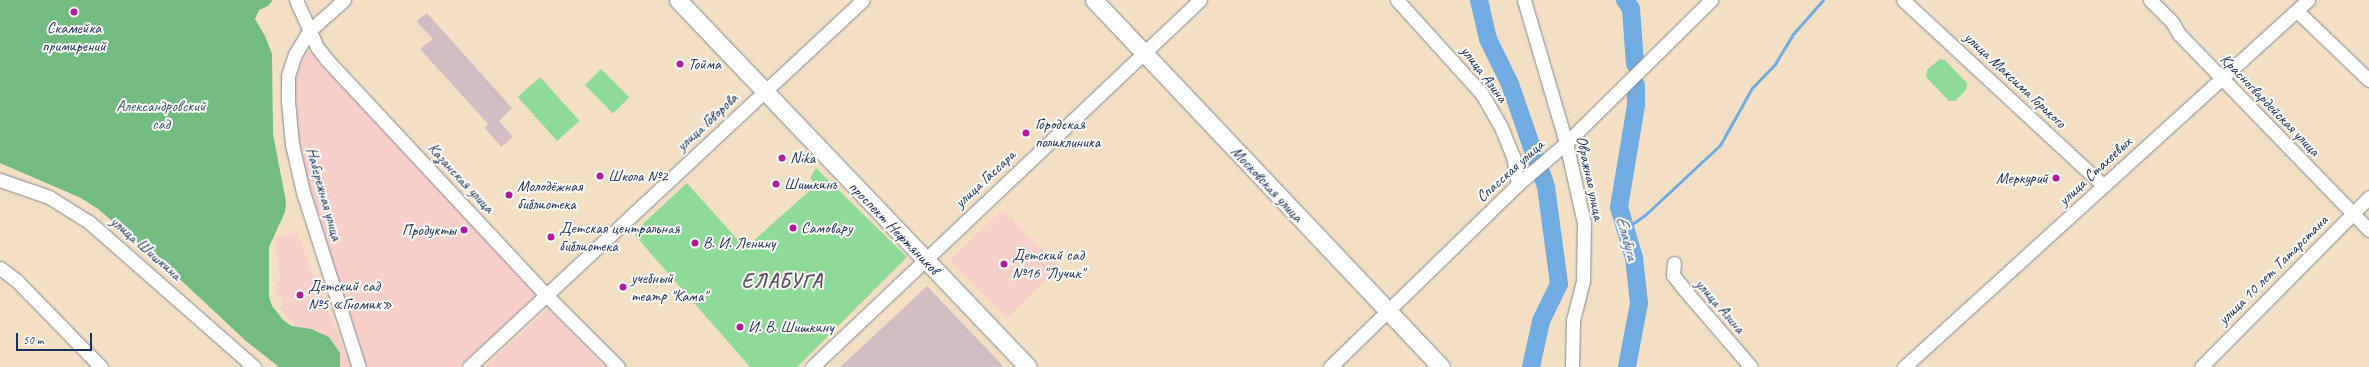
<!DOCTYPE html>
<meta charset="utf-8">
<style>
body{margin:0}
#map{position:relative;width:2369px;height:367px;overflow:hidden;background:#f3e0c4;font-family:Caveat,sans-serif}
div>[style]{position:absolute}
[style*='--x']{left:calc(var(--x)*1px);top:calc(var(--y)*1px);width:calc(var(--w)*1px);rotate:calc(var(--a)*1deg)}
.built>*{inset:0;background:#f7d0ca;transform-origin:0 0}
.industrial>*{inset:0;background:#d2bec2}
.green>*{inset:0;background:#8edb99;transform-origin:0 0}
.forest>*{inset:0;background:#72bb81}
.stream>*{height:3px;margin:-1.5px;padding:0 1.5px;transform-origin:1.5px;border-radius:1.5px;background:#70ace2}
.river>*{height:18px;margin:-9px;padding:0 9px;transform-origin:9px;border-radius:9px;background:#70ace2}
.roads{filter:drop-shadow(0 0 1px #878891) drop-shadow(0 0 1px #878891)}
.minor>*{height:13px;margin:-6.5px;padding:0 6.5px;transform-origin:6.5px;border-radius:6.5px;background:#fff}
.major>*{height:17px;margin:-8.5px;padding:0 8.5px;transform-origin:8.5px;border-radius:8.5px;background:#fff}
.dots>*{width:11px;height:11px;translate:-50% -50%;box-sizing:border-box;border:2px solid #fdfcf7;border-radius:50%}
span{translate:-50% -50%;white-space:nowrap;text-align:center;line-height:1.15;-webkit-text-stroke:4px #fdfcf7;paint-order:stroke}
.poi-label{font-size:16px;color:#1b2f5e}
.left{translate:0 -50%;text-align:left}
.right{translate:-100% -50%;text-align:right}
.street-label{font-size:16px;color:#1b2f5e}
.park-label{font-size:16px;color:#385a6d}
.water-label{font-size:17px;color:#395b8c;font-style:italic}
.district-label{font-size:20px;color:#5e5465;font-weight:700;letter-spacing:1px}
.scale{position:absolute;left:16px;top:333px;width:76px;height:18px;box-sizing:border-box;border:2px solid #1b2f5e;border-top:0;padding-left:5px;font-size:12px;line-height:14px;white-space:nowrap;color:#1b2f5e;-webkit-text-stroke:3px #fdfcf7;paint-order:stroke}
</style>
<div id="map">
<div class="built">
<i style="clip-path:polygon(308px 51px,316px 56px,536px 293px,537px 297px,458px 367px,365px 367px,307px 189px,297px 143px,292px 101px,294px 68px)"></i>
<i style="left:1003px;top:209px;width:81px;height:74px;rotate:46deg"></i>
<i style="clip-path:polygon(290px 233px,297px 233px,351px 367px,331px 367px,281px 310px,283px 302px,274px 287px,280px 277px,275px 238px)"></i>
<i style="clip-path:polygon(549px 308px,604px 367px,485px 367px)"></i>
</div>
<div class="industrial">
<i style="clip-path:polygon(427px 13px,512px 108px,499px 121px,513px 137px,501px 147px,485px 128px,488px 124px,420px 49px,433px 39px,416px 21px)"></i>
<i style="clip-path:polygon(927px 286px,1004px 367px,840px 367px,848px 360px)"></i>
</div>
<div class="green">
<i style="clip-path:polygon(1940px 59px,1945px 60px,1967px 83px,1966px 90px,1955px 101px,1949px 101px,1926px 77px,1927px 70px)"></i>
<i style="left:601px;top:69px;width:40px;height:23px;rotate:45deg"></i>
<i style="left:540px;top:77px;width:59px;height:30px;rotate:48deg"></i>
<i style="clip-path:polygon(816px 168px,907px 257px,797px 367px,750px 367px,633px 233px,687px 183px,745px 248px,816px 185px,810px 178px)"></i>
</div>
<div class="forest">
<i style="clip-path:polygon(0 0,273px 0,268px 6px,259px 10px,255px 19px,265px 36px,272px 54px,273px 134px,286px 202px,285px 212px,269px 247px,269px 297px,272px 306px,284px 321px,292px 326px,311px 329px,329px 337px,340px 353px,340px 367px,279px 367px,246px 341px,171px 271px,98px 209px,81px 198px,0 163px)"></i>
</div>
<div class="stream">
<i style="--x:1625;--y:229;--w:24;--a:-35"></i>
<i style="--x:1645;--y:215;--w:103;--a:-43"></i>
<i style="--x:1720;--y:145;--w:65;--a:-60.7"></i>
<i style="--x:1752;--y:88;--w:33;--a:-46"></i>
<i style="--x:1775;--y:64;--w:35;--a:-59"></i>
<i style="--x:1793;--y:34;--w:45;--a:-48.6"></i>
</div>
<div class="river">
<i style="--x:1479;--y:0;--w:40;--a:77"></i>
<i style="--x:1488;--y:39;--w:50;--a:63.9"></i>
<i style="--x:1510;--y:84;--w:79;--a:70.9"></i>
<i style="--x:1625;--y:0;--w:11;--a:56"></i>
<i style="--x:1631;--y:9;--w:55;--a:85.8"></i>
<i style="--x:1531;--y:367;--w:47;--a:-77.7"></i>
<i style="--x:1541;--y:321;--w:41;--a:-64.1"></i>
<i style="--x:1559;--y:284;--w:98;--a:-97.6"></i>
<i style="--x:1546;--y:187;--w:13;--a:-108"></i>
<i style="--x:1627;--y:367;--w:65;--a:-79.4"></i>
<i style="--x:1639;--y:303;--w:45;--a:-96.3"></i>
<i style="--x:1634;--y:258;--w:53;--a:-106.4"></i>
<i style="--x:1619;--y:207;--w:103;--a:-80.5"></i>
<i style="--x:1636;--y:105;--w:20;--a:-90"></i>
</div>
<div class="roads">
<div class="minor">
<i style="--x:296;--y:0;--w:51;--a:65.9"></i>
<i style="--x:317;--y:47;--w:16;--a:52"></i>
<i style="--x:327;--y:60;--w:323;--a:47"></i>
<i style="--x:547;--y:296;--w:100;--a:45"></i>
<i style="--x:344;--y:0;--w:47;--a:138.5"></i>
<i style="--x:309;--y:31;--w:27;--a:121"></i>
<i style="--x:295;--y:54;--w:23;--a:108"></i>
<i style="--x:288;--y:76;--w:25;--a:90"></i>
<i style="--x:288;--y:101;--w:43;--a:84.7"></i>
<i style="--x:292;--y:144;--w:49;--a:77.1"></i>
<i style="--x:303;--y:192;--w:184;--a:72.3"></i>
<i style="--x:1397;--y:0;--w:127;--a:47.9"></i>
<i style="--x:1482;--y:94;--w:38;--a:60"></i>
<i style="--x:1501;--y:127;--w:31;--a:68"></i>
<i style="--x:1513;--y:156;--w:28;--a:80"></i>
<i style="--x:1524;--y:0;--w:149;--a:73.6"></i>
<i style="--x:1566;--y:143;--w:82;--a:77.3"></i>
<i style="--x:1584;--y:223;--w:58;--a:91"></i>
<i style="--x:1583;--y:281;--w:40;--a:104.4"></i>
<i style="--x:1573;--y:320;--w:47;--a:91.2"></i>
<i style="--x:1903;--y:0;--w:272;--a:42.8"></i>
<i style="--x:2150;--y:0;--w:31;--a:45"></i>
<i style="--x:2172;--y:22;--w:14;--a:60"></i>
<i style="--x:2179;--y:34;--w:273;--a:45.9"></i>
<i style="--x:2297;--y:11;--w:100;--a:43.8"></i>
<i style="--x:0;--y:180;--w:52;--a:19.1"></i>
<i style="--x:49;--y:197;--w:47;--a:32"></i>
<i style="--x:89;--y:222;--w:220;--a:41.3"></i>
<i style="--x:1674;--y:263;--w:12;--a:95"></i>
<i style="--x:1673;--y:275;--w:16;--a:52"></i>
<i style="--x:1683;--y:288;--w:104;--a:49.3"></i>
<i style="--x:0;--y:268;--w:20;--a:37"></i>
<i style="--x:16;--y:280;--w:122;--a:45.7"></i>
<i style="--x:469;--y:367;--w:538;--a:-42.97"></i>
<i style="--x:812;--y:367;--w:534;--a:-43.41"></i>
<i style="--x:1330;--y:367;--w:262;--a:-44.2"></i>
<i style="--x:1518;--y:184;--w:63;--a:-40.5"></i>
<i style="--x:1566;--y:143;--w:204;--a:-44.6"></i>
<i style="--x:1904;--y:367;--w:546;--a:-42.25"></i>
<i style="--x:2201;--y:367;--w:239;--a:-45.3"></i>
</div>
<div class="major">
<i style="--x:678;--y:0;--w:507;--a:46.36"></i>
<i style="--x:1094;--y:0;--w:505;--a:46.6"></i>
</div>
</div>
<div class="dots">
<i style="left:74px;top:12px;background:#b5179e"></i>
<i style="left:680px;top:64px;background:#b5179e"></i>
<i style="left:1026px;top:133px;background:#b5179e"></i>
<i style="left:782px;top:158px;background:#b5179e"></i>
<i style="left:600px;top:176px;background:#b5179e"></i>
<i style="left:2056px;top:178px;background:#b5179e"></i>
<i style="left:776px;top:184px;background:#b5179e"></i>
<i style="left:509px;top:195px;background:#b5179e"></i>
<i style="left:793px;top:228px;background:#b5179e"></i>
<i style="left:464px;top:230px;background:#b5179e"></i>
<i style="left:551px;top:237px;background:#b5179e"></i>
<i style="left:695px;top:243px;background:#b5179e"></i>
<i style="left:1004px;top:264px;background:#b5179e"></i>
<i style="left:623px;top:287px;background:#b5179e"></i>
<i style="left:300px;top:295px;background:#b5179e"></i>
<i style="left:740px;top:327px;background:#b5179e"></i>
</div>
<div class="poi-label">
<span style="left:74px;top:37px">Скамейка<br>примирений</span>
<span class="left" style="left:688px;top:64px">Тойма</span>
<span class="left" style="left:1035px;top:133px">Городская<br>поликлиника</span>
<span class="left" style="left:790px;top:158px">Nika</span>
<span class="left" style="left:608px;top:176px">Школа №2</span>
<span class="right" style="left:2048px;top:178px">Меркурий</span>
<span class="left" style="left:784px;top:184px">Шишкинъ</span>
<span class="left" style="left:517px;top:195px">Молодёжная<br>библиотека</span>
<span class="left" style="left:559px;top:237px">Детская центральная<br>библиотека</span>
<span class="left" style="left:801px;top:228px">Самовару</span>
<span class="right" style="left:456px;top:230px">Продукты</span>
<span class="left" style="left:703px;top:243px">В. И. Ленину</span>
<span class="left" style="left:1012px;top:264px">Детский сад<br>№16 "Лучик"</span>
<span class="left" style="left:631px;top:287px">учебный<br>театр "Кама"</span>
<span class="left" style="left:308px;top:295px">Детский сад<br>№5 «Гномик»</span>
<span class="left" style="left:748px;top:327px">И. В. Шишкину</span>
</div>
<div class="street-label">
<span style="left:1484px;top:74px;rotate:53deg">улица Азина</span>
<span style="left:2015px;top:80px;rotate:43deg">улица Максима Горького</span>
<span style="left:2270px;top:105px;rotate:46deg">Красногвардейская улица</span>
<span style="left:707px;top:122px;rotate:-43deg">улица Говорова</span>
<span style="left:1510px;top:171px;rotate:-42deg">Спасская улица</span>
<span style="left:2095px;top:171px;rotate:-43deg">улица Стахеевых</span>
<span style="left:461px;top:178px;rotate:47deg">Казанская улица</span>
<span style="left:1590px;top:178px;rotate:78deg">Овражная улица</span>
<span style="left:985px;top:179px;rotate:-43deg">улица Гассара</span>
<span style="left:1267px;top:184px;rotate:47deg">Московская улица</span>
<span style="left:324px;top:194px;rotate:74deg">Набережная улица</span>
<span style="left:894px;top:228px;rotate:46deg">проспект Нефтяников</span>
<span style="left:146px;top:248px;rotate:41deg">улица Шишкина</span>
<span style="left:2273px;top:270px;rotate:-45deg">улица 10 лет Татарстана</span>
<span style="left:1720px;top:306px;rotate:49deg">улица Азина</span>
</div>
<div class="park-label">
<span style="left:161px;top:115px">Александровский<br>сад</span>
</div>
<div class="water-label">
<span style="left:1627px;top:238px;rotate:75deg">Елабуга</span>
</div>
<div class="district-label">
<span style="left:782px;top:280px">ЕЛАБУГА</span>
</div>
<div class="scale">50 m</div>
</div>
